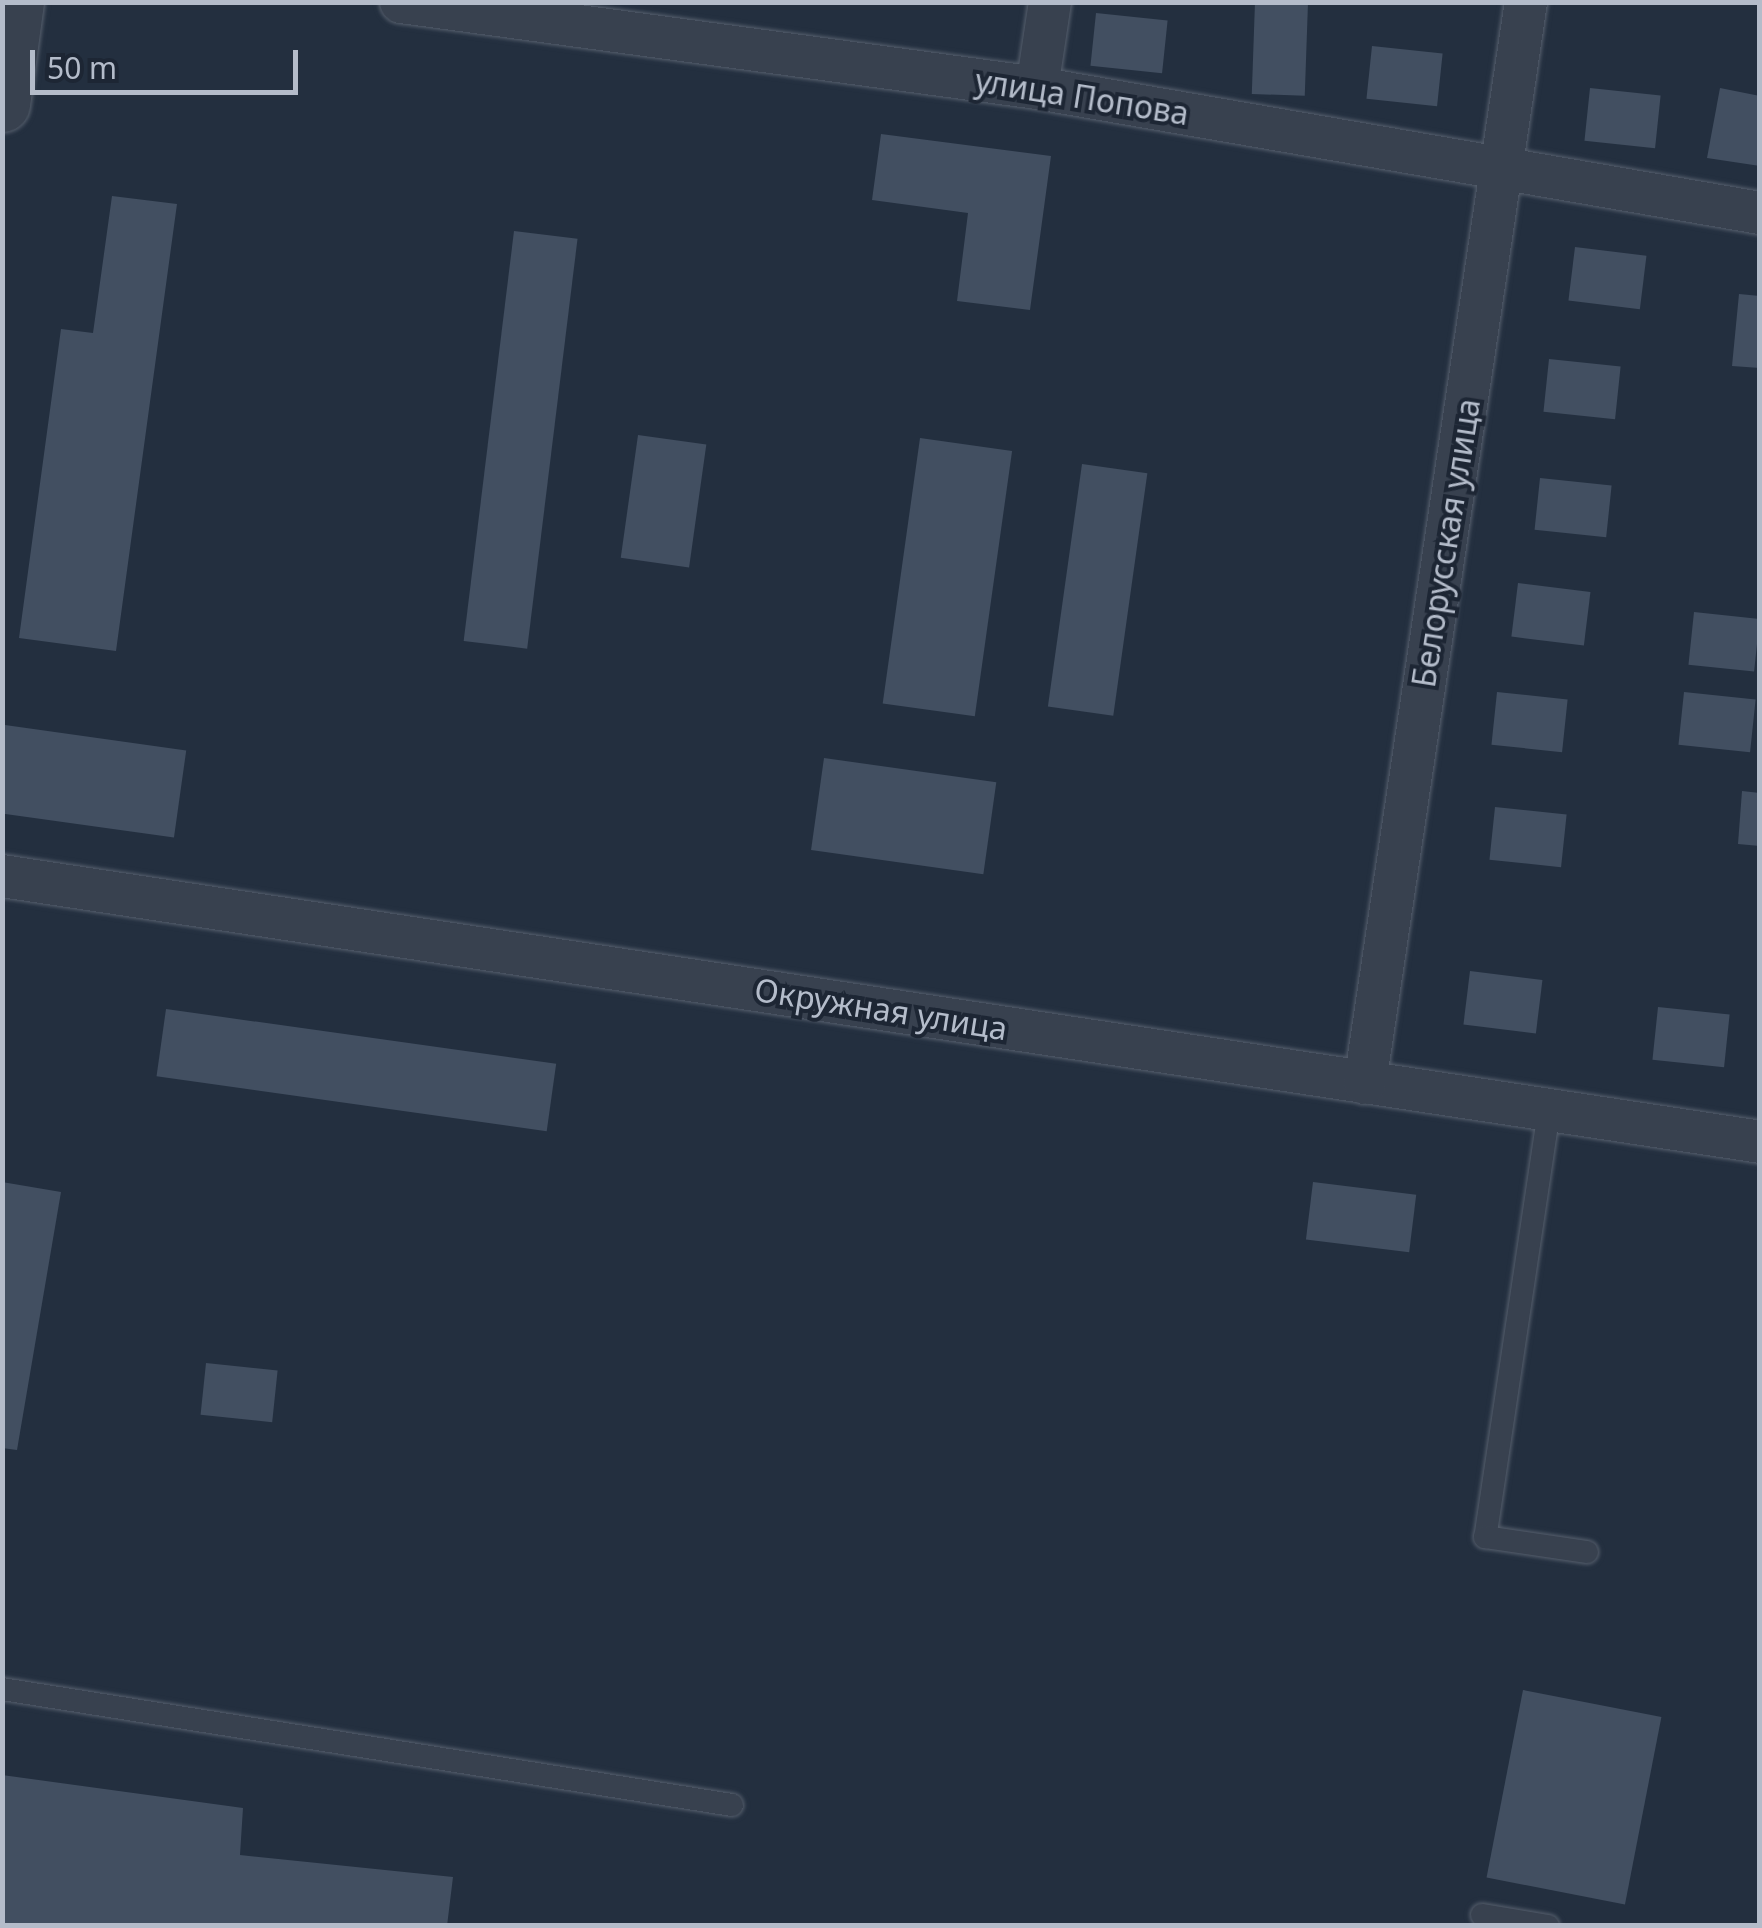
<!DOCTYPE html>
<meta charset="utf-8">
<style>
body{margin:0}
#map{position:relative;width:1762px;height:1928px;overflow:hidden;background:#232f3f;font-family:"Noto Sans",sans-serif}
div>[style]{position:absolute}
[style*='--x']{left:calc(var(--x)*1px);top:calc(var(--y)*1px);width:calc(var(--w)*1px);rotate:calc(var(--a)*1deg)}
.building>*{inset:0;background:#424f61;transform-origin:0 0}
.roads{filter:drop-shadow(0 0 2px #565f6d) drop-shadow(0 0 2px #565f6d)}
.service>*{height:22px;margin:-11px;padding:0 11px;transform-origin:11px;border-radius:11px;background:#38414f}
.minor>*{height:42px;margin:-21px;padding:0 21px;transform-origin:21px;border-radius:21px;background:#38414f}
.tertiary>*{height:55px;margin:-27.5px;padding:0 27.5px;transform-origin:27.5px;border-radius:27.5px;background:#38414f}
span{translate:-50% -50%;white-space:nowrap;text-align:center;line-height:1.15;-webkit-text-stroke:8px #1d2634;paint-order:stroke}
.street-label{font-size:32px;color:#b4bcca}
.frame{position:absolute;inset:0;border:5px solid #b4bcca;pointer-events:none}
.scale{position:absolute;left:30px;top:50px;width:268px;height:45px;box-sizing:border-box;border:5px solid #b4bcca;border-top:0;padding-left:12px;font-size:30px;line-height:35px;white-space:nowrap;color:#b4bcca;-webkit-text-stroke:8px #1d2634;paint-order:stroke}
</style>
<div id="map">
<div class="building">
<i style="left:1255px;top:2px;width:53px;height:92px;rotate:2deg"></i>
<i style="left:1096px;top:13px;width:72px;height:53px;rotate:6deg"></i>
<i style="left:1372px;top:46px;width:71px;height:53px;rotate:6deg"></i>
<i style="left:1590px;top:88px;width:71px;height:53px;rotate:6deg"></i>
<i style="clip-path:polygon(1720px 88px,1760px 96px,1760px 166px,1707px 158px)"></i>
<i style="clip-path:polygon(881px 134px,1051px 156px,1030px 310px,957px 301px,968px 213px,872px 200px)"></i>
<i style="clip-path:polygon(112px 196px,177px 204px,116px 651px,19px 638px,61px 329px,93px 333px)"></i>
<i style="left:514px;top:231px;width:64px;height:413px;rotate:7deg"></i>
<i style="left:1575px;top:247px;width:72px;height:54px;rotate:7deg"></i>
<i style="clip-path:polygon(1739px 294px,1760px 296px,1760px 368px,1732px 366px)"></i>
<i style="left:1549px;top:359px;width:72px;height:53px;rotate:6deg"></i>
<i style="left:638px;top:435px;width:69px;height:124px;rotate:8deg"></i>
<i style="left:920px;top:438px;width:93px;height:268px;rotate:8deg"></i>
<i style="left:1082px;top:464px;width:66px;height:245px;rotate:8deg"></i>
<i style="left:1540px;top:478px;width:72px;height:52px;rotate:6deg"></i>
<i style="left:1518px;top:583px;width:73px;height:54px;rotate:7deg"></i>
<i style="left:1694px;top:612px;width:66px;height:53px;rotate:6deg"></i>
<i style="left:1497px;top:692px;width:71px;height:53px;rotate:6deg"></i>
<i style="left:1684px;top:692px;width:72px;height:53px;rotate:6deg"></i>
<i style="left:5px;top:725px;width:183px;height:88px;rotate:8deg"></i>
<i style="left:824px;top:758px;width:174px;height:93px;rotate:8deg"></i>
<i style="clip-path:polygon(1742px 791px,1760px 793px,1760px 846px,1738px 844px)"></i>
<i style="left:1495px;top:807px;width:72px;height:53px;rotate:6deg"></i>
<i style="left:1470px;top:971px;width:73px;height:54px;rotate:7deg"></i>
<i style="left:1658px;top:1007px;width:72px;height:53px;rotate:6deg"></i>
<i style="left:166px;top:1009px;width:394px;height:68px;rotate:8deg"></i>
<i style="clip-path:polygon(2px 1182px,61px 1192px,17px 1450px,2px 1448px)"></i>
<i style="left:1313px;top:1182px;width:104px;height:58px;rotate:7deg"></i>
<i style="left:206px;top:1363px;width:72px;height:52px;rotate:6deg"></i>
<i style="left:1523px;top:1690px;width:141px;height:191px;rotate:11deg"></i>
<i style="clip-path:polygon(2px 1775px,243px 1808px,240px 1855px,453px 1877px,447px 1926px,2px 1926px)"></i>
</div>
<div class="roads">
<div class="service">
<i style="--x:1549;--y:1111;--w:431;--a:98.5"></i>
<i style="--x:1485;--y:1537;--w:103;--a:8.4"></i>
<i style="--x:2;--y:1689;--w:739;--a:9.03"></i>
<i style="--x:1482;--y:1915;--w:67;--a:9.5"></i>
</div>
<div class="minor">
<i style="--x:401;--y:2;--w:642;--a:7.7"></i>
<i style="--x:1037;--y:88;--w:734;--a:9.81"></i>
<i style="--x:1037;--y:88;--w:87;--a:-81.4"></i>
<i style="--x:2;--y:876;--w:1778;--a:8.6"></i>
<i style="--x:1365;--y:1083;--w:1093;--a:-81.53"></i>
</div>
<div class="tertiary">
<i style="--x:2;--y:104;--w:103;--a:-82.2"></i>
</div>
</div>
<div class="street-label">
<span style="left:1082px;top:97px;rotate:9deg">улица Попова</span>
<span style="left:1446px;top:543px;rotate:-81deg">Белорусская улица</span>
<span style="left:881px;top:1009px;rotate:9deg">Окружная улица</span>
</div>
<div class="frame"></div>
<div class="scale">50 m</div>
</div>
